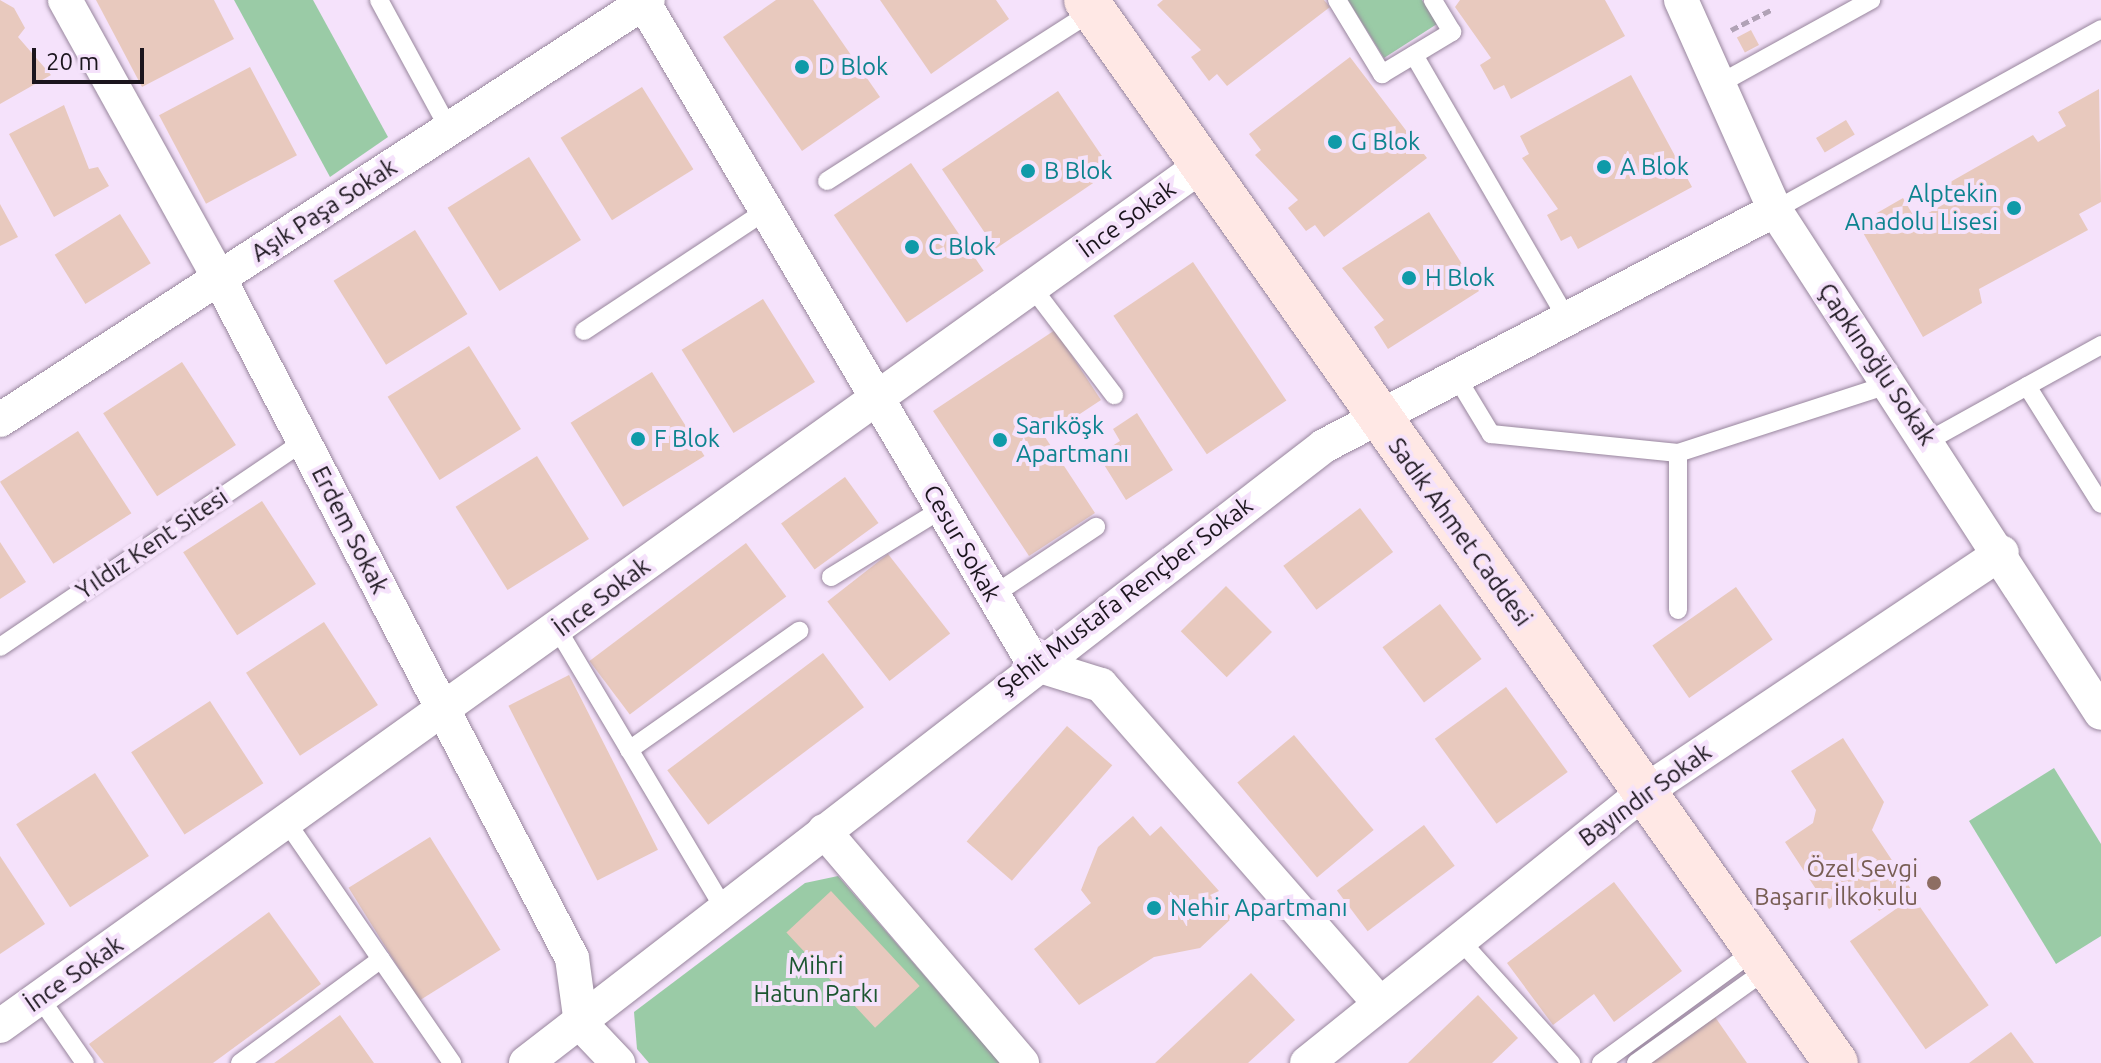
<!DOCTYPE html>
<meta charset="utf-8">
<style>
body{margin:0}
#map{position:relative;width:2101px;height:1063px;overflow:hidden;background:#f5e2fb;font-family:Ubuntu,sans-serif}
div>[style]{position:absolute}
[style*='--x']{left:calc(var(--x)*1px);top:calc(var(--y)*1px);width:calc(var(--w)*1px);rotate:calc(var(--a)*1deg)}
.green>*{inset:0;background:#9acba6}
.building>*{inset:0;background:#e8c9be;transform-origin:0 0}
.path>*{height:5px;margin-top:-2.5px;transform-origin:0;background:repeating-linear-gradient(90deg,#b1a2b6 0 8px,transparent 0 12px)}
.roads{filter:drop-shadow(0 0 2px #98869d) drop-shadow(0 0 2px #98869d)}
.lane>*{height:18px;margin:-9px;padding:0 9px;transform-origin:9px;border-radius:9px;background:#fff}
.street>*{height:34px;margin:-17px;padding:0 17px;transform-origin:17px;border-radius:17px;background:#fff}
.secondary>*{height:44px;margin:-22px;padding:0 22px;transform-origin:22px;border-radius:22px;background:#ffe8e5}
.dots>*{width:22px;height:22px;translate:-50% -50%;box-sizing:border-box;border:4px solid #f5e2fb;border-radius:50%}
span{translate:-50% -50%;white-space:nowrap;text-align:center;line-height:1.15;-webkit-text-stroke:8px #f5e2fb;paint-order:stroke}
.culture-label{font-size:24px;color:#0d838f}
.left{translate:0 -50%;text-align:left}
.right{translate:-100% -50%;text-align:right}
.street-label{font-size:24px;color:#1b151d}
.education-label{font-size:24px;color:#785e54}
.park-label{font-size:24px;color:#1b5630}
.scale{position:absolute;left:32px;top:48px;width:112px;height:36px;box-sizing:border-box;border:4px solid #1b151d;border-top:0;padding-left:10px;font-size:24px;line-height:28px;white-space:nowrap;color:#1b151d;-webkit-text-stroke:6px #f5e2fb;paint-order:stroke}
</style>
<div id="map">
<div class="green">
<i style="clip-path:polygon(234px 0,313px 0,388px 137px,330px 177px)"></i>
<i style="clip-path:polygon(1348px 0,1422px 0,1437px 24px,1384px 58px)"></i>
<i style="clip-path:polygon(2054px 768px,2101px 844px,2101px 936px,2056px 964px,1969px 821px)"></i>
<i style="clip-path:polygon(838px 876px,1000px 1063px,649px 1063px,637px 1049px,634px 1012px,805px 883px)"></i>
</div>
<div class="building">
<i style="clip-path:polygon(0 0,14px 8px,25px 28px,18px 37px,51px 75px,0 104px)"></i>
<i style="clip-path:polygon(96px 0,214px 0,234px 39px,142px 87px)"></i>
<i style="clip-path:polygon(776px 0,813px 0,880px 97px,802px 151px,723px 37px)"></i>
<i style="clip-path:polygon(880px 0,996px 0,1009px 19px,931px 74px)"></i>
<i style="clip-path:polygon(1163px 0,1324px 0,1330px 7px,1227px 86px,1217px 74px,1209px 81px,1191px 57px,1201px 50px,1157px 5px)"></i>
<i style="clip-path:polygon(1460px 0,1605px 0,1625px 36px,1511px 99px,1504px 85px,1494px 90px,1480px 65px,1491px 58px,1455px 7px)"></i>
<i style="left:1751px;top:30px;width:17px;height:16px;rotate:62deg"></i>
<i style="clip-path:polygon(1350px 57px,1427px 158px,1324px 237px,1315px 225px,1306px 231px,1288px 208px,1298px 200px,1255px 155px,1261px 150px,1249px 134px)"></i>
<i style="left:250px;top:67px;width:100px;height:103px;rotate:62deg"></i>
<i style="clip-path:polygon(1631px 75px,1692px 187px,1578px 249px,1571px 236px,1561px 241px,1547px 215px,1558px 209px,1522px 158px,1529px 154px,1520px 136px)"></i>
<i style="left:642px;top:87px;width:97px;height:96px;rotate:58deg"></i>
<i style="clip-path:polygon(2099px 89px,2101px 202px,2079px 214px,2088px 230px,1979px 289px,1982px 303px,1923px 337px,1858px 224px,1903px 198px,1916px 220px,1953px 199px,1945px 185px,2033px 135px,2038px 142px,2066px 126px,2058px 112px)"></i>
<i style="left:1058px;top:91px;width:96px;height:140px;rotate:56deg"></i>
<i style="clip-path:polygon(64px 105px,89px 169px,98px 167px,109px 186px,54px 217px,9px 134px)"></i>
<i style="left:1846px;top:120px;width:17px;height:35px;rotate:59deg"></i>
<i style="left:529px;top:157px;width:98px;height:96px;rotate:58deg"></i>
<i style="left:911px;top:163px;width:130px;height:93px;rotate:56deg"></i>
<i style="clip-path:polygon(0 204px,18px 237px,0 246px)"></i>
<i style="clip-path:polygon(1429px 212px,1479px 291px,1388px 349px,1374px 327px,1384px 320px,1342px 268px)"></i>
<i style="left:120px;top:214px;width:58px;height:77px;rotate:58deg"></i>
<i style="left:415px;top:230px;width:99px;height:96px;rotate:58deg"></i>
<i style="left:1193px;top:262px;width:167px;height:96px;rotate:56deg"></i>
<i style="left:763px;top:299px;width:98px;height:96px;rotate:58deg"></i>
<i style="clip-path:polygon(1055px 330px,1101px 400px,1045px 437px,1095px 513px,1029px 556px,933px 411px)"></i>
<i style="left:469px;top:346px;width:98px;height:96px;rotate:58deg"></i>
<i style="left:182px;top:362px;width:99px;height:94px;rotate:57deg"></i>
<i style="left:652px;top:372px;width:99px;height:96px;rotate:58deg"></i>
<i style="clip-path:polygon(1137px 413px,1173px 470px,1126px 500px,1098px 455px,1120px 441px,1113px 429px)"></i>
<i style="left:78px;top:431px;width:98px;height:93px;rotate:57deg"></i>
<i style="left:537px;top:456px;width:98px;height:96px;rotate:58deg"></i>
<i style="left:845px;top:477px;width:57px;height:79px;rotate:54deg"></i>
<i style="left:262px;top:501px;width:99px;height:94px;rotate:57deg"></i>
<i style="left:1360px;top:508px;width:55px;height:96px;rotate:53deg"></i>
<i style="clip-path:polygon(0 542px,26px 582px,0 599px)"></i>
<i style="left:746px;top:543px;width:67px;height:196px;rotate:53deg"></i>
<i style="left:888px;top:554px;width:101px;height:77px;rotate:52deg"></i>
<i style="left:1226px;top:586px;width:65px;height:64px;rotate:45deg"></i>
<i style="left:1736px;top:587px;width:64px;height:102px;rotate:55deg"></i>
<i style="left:1440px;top:604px;width:69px;height:72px;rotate:53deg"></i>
<i style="left:324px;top:622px;width:99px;height:93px;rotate:57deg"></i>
<i style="left:823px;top:653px;width:68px;height:195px;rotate:53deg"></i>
<i style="left:569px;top:675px;width:196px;height:68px;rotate:63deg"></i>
<i style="left:1506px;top:687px;width:105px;height:88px;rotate:54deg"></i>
<i style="left:210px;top:701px;width:98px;height:94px;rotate:57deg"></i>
<i style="left:1067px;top:726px;width:60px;height:153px;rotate:41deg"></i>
<i style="left:1294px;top:735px;width:124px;height:74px;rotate:50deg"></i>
<i style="clip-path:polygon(1843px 738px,1884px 802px,1872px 830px,1911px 889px,1879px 911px,1863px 886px,1829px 909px,1785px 842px,1813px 823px,1816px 810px,1791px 771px)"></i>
<i style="left:95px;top:773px;width:99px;height:94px;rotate:57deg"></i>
<i style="clip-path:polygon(1133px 816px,1150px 836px,1161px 826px,1219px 891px,1210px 895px,1232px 918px,1200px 948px,1154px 957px,1079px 1005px,1034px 949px,1091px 903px,1081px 890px,1098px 847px)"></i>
<i style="left:1424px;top:825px;width:51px;height:109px;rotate:53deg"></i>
<i style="left:430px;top:837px;width:133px;height:96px;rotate:58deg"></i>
<i style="clip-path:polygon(0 856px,45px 924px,0 954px)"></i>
<i style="clip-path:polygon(1614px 882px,1682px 971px,1614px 1022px,1594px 994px,1553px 1025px,1507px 963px)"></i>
<i style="left:831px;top:891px;width:130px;height:61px;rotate:47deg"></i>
<i style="left:1913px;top:897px;width:132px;height:77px;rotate:55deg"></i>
<i style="clip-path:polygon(269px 912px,321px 984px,213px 1063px,104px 1063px,89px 1044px)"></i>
<i style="clip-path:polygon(1251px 973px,1295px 1020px,1248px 1063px,1155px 1063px)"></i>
<i style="clip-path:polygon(1478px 995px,1518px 1038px,1492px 1063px,1408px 1063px)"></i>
<i style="clip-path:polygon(1713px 1014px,1747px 1063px,1642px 1063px)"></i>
<i style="clip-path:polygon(340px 1015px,374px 1063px,274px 1063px,299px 1045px)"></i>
<i style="clip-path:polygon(2011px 1032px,2034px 1063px,1969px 1063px)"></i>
</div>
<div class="path">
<i style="--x:1731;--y:30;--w:45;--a:-26.6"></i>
</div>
<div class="roads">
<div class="lane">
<i style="--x:379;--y:0;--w:147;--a:61.5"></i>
<i style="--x:1337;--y:0;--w:87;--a:58.7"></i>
<i style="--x:1382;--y:74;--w:82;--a:-31"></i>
<i style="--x:1452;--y:32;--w:37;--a:-121"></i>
<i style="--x:1414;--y:55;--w:305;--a:59.9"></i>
<i style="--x:1719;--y:84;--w:174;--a:-28.9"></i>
<i style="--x:827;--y:181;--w:317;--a:-32.6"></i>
<i style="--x:1775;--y:210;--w:373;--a:-29"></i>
<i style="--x:1032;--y:287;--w:136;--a:52.8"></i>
<i style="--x:584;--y:331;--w:219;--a:-33.5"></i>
<i style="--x:1456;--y:376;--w:68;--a:58.9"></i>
<i style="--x:1491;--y:434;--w:188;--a:5.8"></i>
<i style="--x:1678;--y:453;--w:223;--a:-18"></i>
<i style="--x:2027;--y:386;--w:139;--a:57.9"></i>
<i style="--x:1928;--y:441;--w:198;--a:-29"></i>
<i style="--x:1678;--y:453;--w:157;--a:90"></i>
<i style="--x:831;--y:577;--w:130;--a:-31.5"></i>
<i style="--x:992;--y:596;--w:125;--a:-33.6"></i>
<i style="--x:558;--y:630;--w:326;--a:59.2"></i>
<i style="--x:0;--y:647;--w:367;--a:-34.1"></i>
<i style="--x:629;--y:750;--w:208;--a:-35"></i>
<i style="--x:288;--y:824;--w:290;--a:55.5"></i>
<i style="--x:1458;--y:938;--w:169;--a:47.9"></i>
<i style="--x:40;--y:998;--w:79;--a:55.3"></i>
<i style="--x:240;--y:1063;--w:175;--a:-36.4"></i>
<i style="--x:1601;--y:1063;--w:193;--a:-36.2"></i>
<i style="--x:1636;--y:1063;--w:165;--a:-35.6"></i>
</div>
<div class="street">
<i style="--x:65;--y:0;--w:318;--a:61"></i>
<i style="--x:219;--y:278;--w:766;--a:62.57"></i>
<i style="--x:572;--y:958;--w:67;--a:82.2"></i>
<i style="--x:581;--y:1024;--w:54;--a:46.5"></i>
<i style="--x:642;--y:0;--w:771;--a:59.44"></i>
<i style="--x:1034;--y:664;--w:70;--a:17.4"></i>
<i style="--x:1101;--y:685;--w:420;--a:48.8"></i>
<i style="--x:1681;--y:0;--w:230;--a:65.9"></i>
<i style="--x:1775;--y:210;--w:599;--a:57.05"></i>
<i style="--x:0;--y:420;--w:772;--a:-32.95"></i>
<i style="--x:824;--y:831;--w:305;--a:49.5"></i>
<i style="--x:0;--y:1026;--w:1477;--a:-35.61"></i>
<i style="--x:526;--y:1063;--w:1009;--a:-37.71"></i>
<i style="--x:1324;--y:446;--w:509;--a:-27.62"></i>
<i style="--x:1307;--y:1063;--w:436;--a:-38.8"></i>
<i style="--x:1647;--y:790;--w:427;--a:-33.8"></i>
</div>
<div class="secondary">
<i style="--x:1086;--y:0;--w:1301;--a:54.8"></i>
</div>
</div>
<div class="dots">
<i style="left:802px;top:67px;background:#0f9aa8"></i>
<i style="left:1335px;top:142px;background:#0f9aa8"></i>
<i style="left:1604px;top:167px;background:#0f9aa8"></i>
<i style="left:1028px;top:171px;background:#0f9aa8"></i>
<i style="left:2014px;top:208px;background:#0f9aa8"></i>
<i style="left:912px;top:247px;background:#0f9aa8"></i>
<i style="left:1409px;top:278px;background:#0f9aa8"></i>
<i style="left:638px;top:439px;background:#0f9aa8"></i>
<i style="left:1000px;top:440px;background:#0f9aa8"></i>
<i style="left:1934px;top:883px;background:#8d6e63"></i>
<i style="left:1154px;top:908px;background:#0f9aa8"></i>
</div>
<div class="culture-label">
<span class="left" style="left:818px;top:67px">D Blok</span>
<span class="left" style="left:1351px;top:142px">G Blok</span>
<span class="left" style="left:1620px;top:167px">A Blok</span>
<span class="left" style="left:1044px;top:171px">B Blok</span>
<span class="right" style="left:1998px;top:208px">Alptekin<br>Anadolu Lisesi</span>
<span class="left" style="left:928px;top:247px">C Blok</span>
<span class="left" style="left:1425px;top:278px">H Blok</span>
<span class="left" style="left:1016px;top:440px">Sarıköşk<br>Apartmanı</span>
<span class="left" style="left:654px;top:439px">F Blok</span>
<span class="left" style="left:1170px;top:908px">Nehir Apartmanı</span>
</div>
<div class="street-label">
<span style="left:324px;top:210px;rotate:-33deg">Aşık Paşa Sokak</span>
<span style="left:1127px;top:219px;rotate:-36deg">İnce Sokak</span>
<span style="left:1877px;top:364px;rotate:56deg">Çapkınoğlu Sokak</span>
<span style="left:350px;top:530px;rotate:63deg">Erdem Sokak</span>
<span style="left:1460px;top:532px;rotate:54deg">Sadık Ahmet Caddesi</span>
<span style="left:962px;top:543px;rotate:60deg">Cesur Sokak</span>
<span style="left:152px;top:544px;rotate:-34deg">Yıldız Kent Sitesi</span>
<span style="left:1125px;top:596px;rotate:-37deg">Şehit Mustafa Rençber Sokak</span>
<span style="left:602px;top:597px;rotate:-37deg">İnce Sokak</span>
<span style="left:1645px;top:795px;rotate:-36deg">Bayındır Sokak</span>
<span style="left:74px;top:974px;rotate:-35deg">İnce Sokak</span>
</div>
<div class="education-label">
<span class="right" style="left:1918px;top:883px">Özel Sevgi<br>Başarır İlkokulu</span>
</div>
<div class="park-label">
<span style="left:816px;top:980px">Mihri<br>Hatun Parkı</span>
</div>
<div class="scale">20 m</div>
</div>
